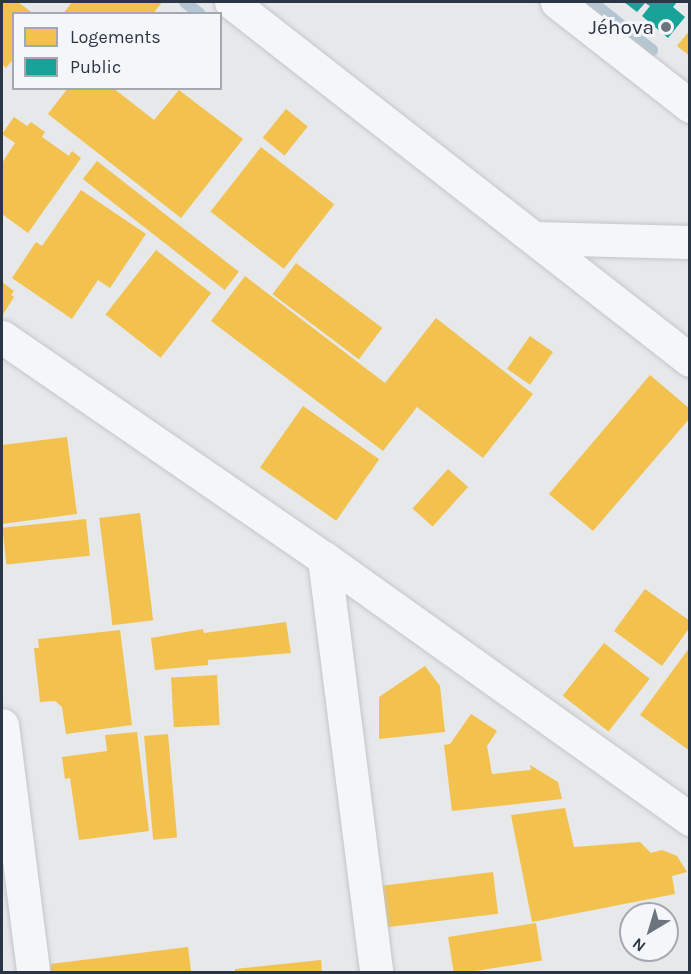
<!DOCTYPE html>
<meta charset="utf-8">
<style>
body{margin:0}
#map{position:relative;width:691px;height:974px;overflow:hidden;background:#e6e8ea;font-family:Karla,sans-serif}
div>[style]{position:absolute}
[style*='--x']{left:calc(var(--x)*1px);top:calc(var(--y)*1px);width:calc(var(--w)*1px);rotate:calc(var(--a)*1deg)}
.homes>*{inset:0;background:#f2c14e;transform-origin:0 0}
.public>*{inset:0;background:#17a398}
.stream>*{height:12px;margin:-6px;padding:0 6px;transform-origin:6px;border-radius:6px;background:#b4c6d4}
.roads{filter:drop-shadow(0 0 2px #c4c6c8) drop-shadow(0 0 2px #c4c6c8)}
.street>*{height:33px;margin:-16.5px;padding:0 16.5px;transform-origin:16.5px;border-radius:16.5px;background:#f5f6f7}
.dots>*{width:16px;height:16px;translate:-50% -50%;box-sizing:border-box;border:3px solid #f4f6f9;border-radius:50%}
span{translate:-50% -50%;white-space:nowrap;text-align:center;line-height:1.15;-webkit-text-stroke:6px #f4f6f9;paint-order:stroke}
.poi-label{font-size:21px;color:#2b3644}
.right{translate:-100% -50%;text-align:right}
.frame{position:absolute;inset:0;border:3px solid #2b3644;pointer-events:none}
.legend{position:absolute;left:12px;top:12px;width:210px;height:78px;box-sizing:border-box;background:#f4f6f9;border:2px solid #a4a9b1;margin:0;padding:8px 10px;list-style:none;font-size:18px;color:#2b3644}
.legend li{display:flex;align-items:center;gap:12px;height:30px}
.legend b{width:30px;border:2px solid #a4a9b1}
.north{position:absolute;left:619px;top:902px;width:60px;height:60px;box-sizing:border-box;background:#f4f6f9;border:2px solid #a4a9b1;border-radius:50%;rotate:218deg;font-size:16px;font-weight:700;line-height:24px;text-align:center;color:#2b3644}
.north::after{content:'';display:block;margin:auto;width:21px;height:27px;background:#6c747e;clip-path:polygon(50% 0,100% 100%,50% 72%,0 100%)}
</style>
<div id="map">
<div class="homes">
<i style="clip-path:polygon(2px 2px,18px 2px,34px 14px,14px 14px,14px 58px,6px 68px,2px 64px)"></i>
<i style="clip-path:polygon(72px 2px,162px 2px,153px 14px,63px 14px)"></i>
<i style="clip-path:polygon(690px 30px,690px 56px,677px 46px)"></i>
<i style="clip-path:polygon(68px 88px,113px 88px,154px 120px,179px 90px,243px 139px,181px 218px,48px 114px)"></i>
<i style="left:286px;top:109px;width:28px;height:37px;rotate:39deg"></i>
<i style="clip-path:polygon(14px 117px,27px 126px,31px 122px,45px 132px,42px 137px,69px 156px,72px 151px,81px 158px,28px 233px,2px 214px,2px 163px,15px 143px,2px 134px)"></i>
<i style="left:261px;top:147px;width:93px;height:82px;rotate:38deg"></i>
<i style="left:97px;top:161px;width:180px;height:23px;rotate:38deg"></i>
<i style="clip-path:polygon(81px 190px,146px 234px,110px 288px,98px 280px,72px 319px,12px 278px,36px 242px,42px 246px)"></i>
<i style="left:156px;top:250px;width:70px;height:82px;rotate:38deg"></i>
<i style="left:296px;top:263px;width:108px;height:39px;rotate:37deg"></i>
<i style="clip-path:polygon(245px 276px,385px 383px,436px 318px,533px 394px,483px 458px,417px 407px,383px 451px,211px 321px)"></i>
<i style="clip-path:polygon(2px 282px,14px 291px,11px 295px,14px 297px,2px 316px)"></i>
<i style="left:530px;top:336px;width:28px;height:40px;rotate:35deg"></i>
<i style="clip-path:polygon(650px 375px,690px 409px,690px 418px,593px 531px,549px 494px)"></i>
<i style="left:303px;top:406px;width:93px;height:75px;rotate:35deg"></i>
<i style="clip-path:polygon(67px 437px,77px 514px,2px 524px,2px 445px)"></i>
<i style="left:448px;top:469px;width:27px;height:53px;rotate:42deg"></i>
<i style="left:140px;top:513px;width:108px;height:41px;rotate:83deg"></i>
<i style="left:86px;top:519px;width:37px;height:84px;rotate:84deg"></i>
<i style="clip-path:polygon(645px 589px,690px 621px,690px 627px,662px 666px,614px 631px)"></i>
<i style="clip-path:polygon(286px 622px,291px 653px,208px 660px,208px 665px,155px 670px,151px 638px,203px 629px,204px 633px)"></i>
<i style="clip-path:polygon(120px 630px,132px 725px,66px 734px,62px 707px,55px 701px,40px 702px,34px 648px,39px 648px,38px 639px)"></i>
<i style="left:604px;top:643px;width:58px;height:67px;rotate:38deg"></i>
<i style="clip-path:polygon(690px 647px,690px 751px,640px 715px)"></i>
<i style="clip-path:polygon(425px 666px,440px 686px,445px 732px,379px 739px,379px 697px)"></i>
<i style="left:217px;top:675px;width:50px;height:46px;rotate:87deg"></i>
<i style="clip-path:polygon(471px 714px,497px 731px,487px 746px,492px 774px,531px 770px,530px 765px,558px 782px,562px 799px,452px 811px,444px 745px,450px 744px)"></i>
<i style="clip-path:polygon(137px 732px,149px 831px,79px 840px,70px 778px,65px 779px,62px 757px,107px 751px,105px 735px)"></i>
<i style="left:168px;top:734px;width:104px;height:24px;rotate:85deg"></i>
<i style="clip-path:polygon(565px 808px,574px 847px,640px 842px,651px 853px,662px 850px,677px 856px,687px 872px,672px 876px,675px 894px,532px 922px,511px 815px)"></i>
<i style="left:493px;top:872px;width:42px;height:114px;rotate:83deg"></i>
<i style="left:536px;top:923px;width:38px;height:89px;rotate:81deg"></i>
<i style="clip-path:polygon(188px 947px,191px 972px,51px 972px,50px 964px)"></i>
<i style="clip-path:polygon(321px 960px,322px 972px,235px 972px,235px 969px)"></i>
</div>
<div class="public">
<i style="clip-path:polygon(624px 2px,677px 2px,673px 7px,685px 17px,668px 38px,642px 16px,650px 6px,645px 3px,637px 12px)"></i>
</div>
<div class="stream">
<i style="--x:185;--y:2;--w:19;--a:39"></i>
<i style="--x:592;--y:2;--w:77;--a:38.7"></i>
</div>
<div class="roads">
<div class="street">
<i style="--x:231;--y:2;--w:582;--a:37.95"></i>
<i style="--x:557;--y:2;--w:169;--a:38"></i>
<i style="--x:535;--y:238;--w:155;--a:1.5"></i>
<i style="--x:2;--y:337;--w:391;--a:34.5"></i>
<i style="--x:324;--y:558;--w:450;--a:35.5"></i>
<i style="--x:324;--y:558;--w:417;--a:82.8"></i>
<i style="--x:2;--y:725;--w:249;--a:82.8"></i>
</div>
</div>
<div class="dots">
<i style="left:666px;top:27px;background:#6c747e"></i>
</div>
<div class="poi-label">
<span class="right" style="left:654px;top:27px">Jéhova</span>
</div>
<div class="frame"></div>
<ul class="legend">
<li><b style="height:16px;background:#f2c14e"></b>Logements</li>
<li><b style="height:16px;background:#17a398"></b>Public</li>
</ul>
<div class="north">N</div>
</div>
